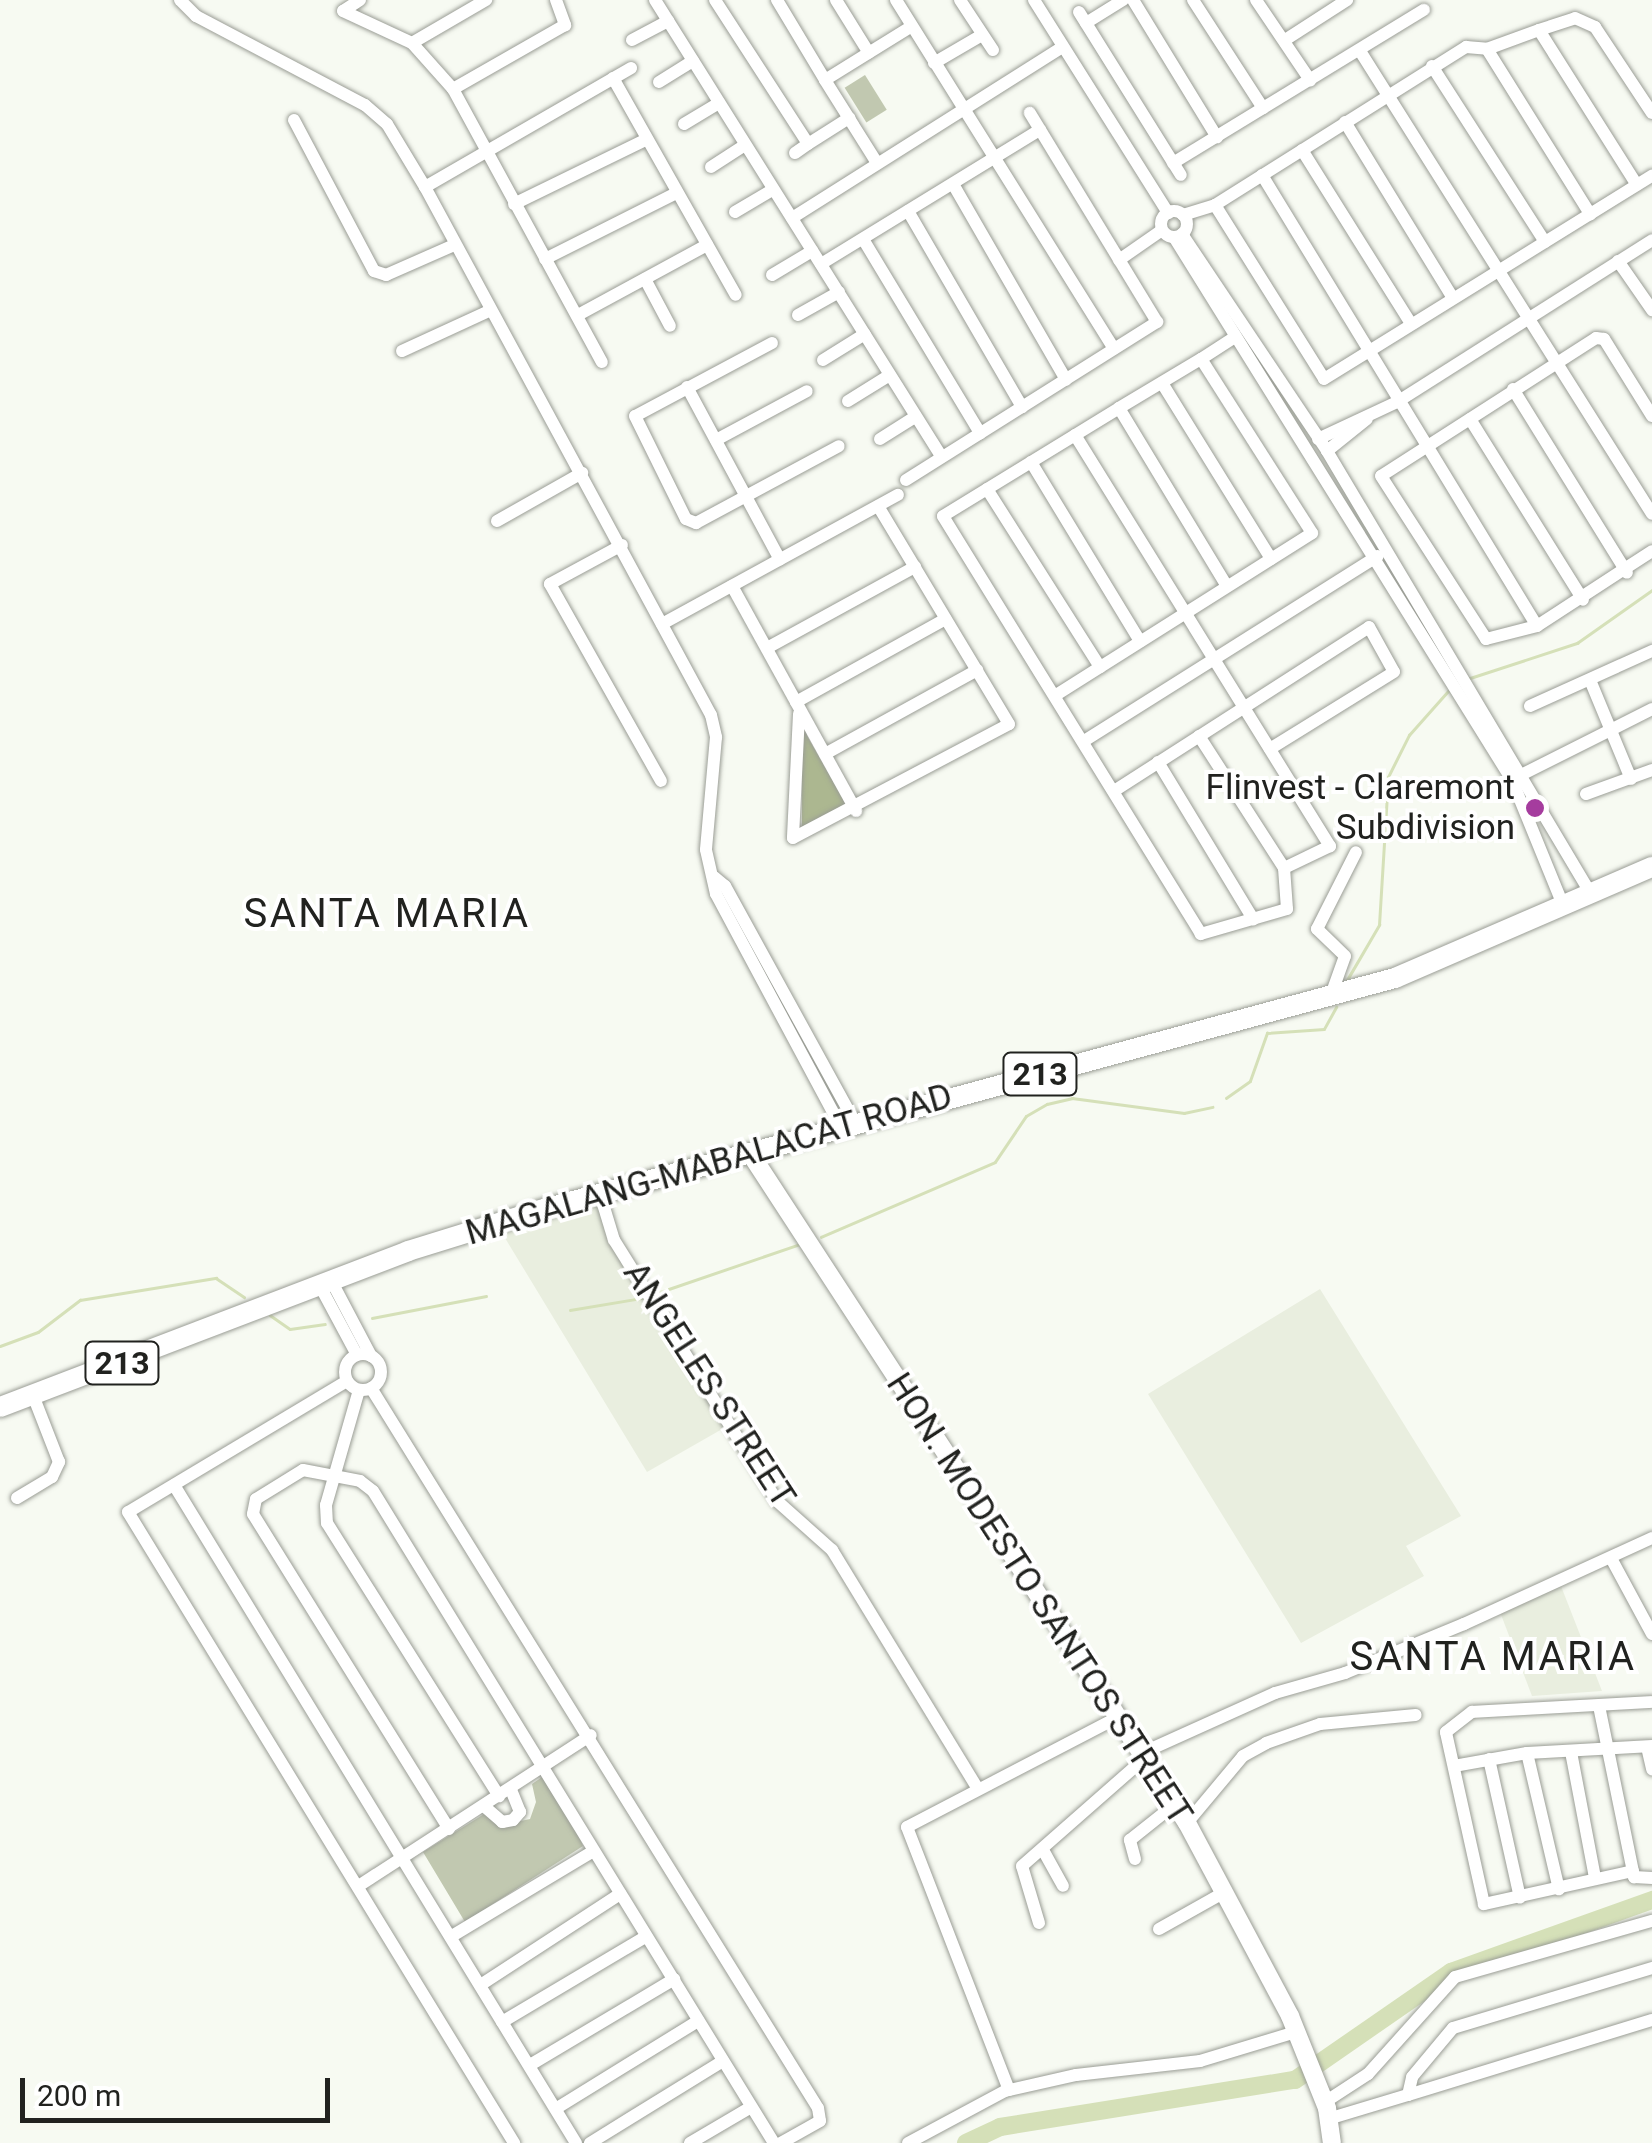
<!DOCTYPE html>
<style>
body{margin:0}
#map{position:relative;width:1652px;height:2143px;overflow:hidden;background:#f7faf2;font-family:Roboto,sans-serif}
div>[style]{position:absolute}
[style*='--x']{left:calc(var(--x)*1px);top:calc(var(--y)*1px);width:calc(var(--w)*1px);rotate:calc(var(--a)*1deg)}
.built>*{inset:0;background:#e9eedf}
.green>*{inset:0;background:#c1c8b0;transform-origin:0 0}
.forest>*{inset:0;background:#acb790}
.stream>*{height:2.5px;margin:-1.25px;padding:0 1.25px;transform-origin:1.25px;border-radius:1.25px;background:#d5e0b8}
.river>*{height:18px;margin:-9px;padding:0 9px;transform-origin:9px;border-radius:9px;background:#d5e0b8}
.roads{filter:drop-shadow(0 0 2px #9a9d95) drop-shadow(0 0 2px #9a9d95)}
.street>*{height:12px;margin:-6px;padding:0 6px;transform-origin:6px;border-radius:6px;background:#fff}
.street>.ring{margin:-6px;padding:0;box-sizing:content-box;background:none;border:12px solid #fff;border-radius:50%}
.secondary>*{height:18px;margin:-9px;padding:0 9px;transform-origin:9px;border-radius:9px;background:#fff}
.primary>*{height:20px;margin:-10px;padding:0 10px;transform-origin:10px;border-radius:10px;background:#fff}
.dots>*{width:28px;height:28px;translate:-50% -50%;box-sizing:border-box;border:5px solid #fff;border-radius:50%}
span{translate:-50% -50%;white-space:nowrap;text-align:center;line-height:1.15;-webkit-text-stroke:8px #fff;paint-order:stroke}
.shield-label span{padding:2px 8px;background:#fff;border:2px solid;border-radius:8px;-webkit-text-stroke-width:0}
.shield-label{font-size:32px;color:#21221f;font-weight:700}
.poi-label{font-size:35px;color:#21221f}
.right{translate:-100% -50%;text-align:right}
.street-label{font-size:35px;color:#21221f}
.quarter-label{font-size:40px;color:#21221f;letter-spacing:2.5px}
.scale{position:absolute;left:20px;top:2078px;width:310px;height:45px;box-sizing:border-box;border:5px solid #21221f;border-top:0;padding-left:12px;font-size:30px;line-height:35px;white-space:nowrap;color:#21221f;-webkit-text-stroke:8px #fff;paint-order:stroke}
</style>
<div id="map">
<div class="built">
<i style="clip-path:polygon(599px 1204px,611px 1245px,724px 1428px,647px 1472px,502px 1233px)"></i>
<i style="clip-path:polygon(1320px 1289px,1461px 1516px,1406px 1546px,1424px 1576px,1301px 1643px,1148px 1394px)"></i>
<i style="clip-path:polygon(1561px 1586px,1602px 1691px,1532px 1696px,1500px 1612px)"></i>
</div>
<div class="green">
<i style="left:865px;top:75px;width:41px;height:24px;rotate:58deg"></i>
<i style="clip-path:polygon(551px 1771px,583px 1846px,465px 1922px,423px 1852px,489px 1811px,511px 1823px,530px 1819px,536px 1802px,532px 1784px)"></i>
</div>
<div class="forest">
<i style="clip-path:polygon(802px 727px,849px 809px,802px 831px)"></i>
</div>
<div class="stream">
<i style="--x:1467;--y:679;--w:116;--a:-18.1"></i>
<i style="--x:1577;--y:643;--w:92;--a:-35.2"></i>
<i style="--x:1347;--y:980;--w:64;--a:-59.8"></i>
<i style="--x:1379;--y:925;--w:148;--a:-86.5"></i>
<i style="--x:1388;--y:777;--w:47;--a:-63.4"></i>
<i style="--x:1409;--y:735;--w:59;--a:-48.4"></i>
<i style="--x:1226;--y:1098;--w:29;--a:-35"></i>
<i style="--x:1250;--y:1081;--w:51;--a:-70.5"></i>
<i style="--x:1267;--y:1033;--w:57;--a:-4"></i>
<i style="--x:1324;--y:1029;--w:25;--a:-61"></i>
<i style="--x:821;--y:1237;--w:189;--a:-23.3"></i>
<i style="--x:995;--y:1162;--w:55;--a:-56"></i>
<i style="--x:1026;--y:1116;--w:24;--a:-30"></i>
<i style="--x:1047;--y:1104;--w:26;--a:-13"></i>
<i style="--x:1072;--y:1098;--w:113;--a:7.6"></i>
<i style="--x:1184;--y:1113;--w:29;--a:-12"></i>
<i style="--x:660;--y:1292;--w:148;--a:-18.9"></i>
<i style="--x:570;--y:1310;--w:73;--a:-9.5"></i>
<i style="--x:270;--y:1315;--w:24;--a:35"></i>
<i style="--x:290;--y:1329;--w:35;--a:-8"></i>
<i style="--x:372;--y:1318;--w:116;--a:-10.9"></i>
<i style="--x:0;--y:1346;--w:40;--a:-20.2"></i>
<i style="--x:38;--y:1332;--w:53;--a:-37.3"></i>
<i style="--x:80;--y:1300;--w:138;--a:-9.2"></i>
<i style="--x:216;--y:1278;--w:34;--a:34"></i>
</div>
<div class="river">
<i style="--x:966;--y:2143;--w:38;--a:-25"></i>
<i style="--x:1000;--y:2127;--w:299;--a:-9.1"></i>
<i style="--x:1295;--y:2080;--w:190;--a:-34.7"></i>
<i style="--x:1451;--y:1972;--w:214;--a:-19.7"></i>
</div>
<div class="roads">
<div class="street">
<i style="--x:180;--y:0;--w:23;--a:45"></i>
<i style="--x:196;--y:16;--w:191;--a:27.8"></i>
<i style="--x:365;--y:105;--w:29;--a:41"></i>
<i style="--x:387;--y:124;--w:74;--a:58.9"></i>
<i style="--x:425;--y:187;--w:600;--a:61.56"></i>
<i style="--x:711;--y:715;--w:23;--a:77"></i>
<i style="--x:716;--y:737;--w:113;--a:95.1"></i>
<i style="--x:706;--y:850;--w:45;--a:77.2"></i>
<i style="--x:716;--y:894;--w:262;--a:61.8"></i>
<i style="--x:360;--y:0;--w:20;--a:147"></i>
<i style="--x:343;--y:11;--w:76;--a:24.9"></i>
<i style="--x:412;--y:43;--w:86;--a:-30.2"></i>
<i style="--x:556;--y:0;--w:27;--a:70"></i>
<i style="--x:565;--y:25;--w:129;--a:150.3"></i>
<i style="--x:453;--y:89;--w:311;--a:61.4"></i>
<i style="--x:655;--y:0;--w:538;--a:57.9"></i>
<i style="--x:715;--y:0;--w:171;--a:57.1"></i>
<i style="--x:808;--y:144;--w:49;--a:-32.4"></i>
<i style="--x:777;--y:0;--w:93;--a:59"></i>
<i style="--x:836;--y:0;--w:62;--a:58.1"></i>
<i style="--x:896;--y:0;--w:411;--a:58"></i>
<i style="--x:960;--y:0;--w:60;--a:56.6"></i>
<i style="--x:1034;--y:0;--w:252;--a:57.8"></i>
<i style="--x:1133;--y:0;--w:161;--a:58.5"></i>
<i style="--x:1193;--y:0;--w:129;--a:57.1"></i>
<i style="--x:1256;--y:0;--w:97;--a:56"></i>
<i style="--x:1079;--y:12;--w:192;--a:58"></i>
<i style="--x:1086;--y:23;--w:44;--a:-31.9"></i>
<i style="--x:1539;--y:30;--w:38;--a:-18"></i>
<i style="--x:1575;--y:18;--w:22;--a:24"></i>
<i style="--x:1595;--y:27;--w:103;--a:56.5"></i>
<i style="--x:632;--y:40;--w:41;--a:-27.8"></i>
<i style="--x:1285;--y:40;--w:74;--a:-32.8"></i>
<i style="--x:412;--y:43;--w:62;--a:48.3"></i>
<i style="--x:1487;--y:49;--w:55;--a:-20.1"></i>
<i style="--x:1539;--y:30;--w:183;--a:57.7"></i>
<i style="--x:1360;--y:51;--w:547;--a:57.76"></i>
<i style="--x:934;--y:63;--w:56;--a:-30.3"></i>
<i style="--x:1432;--y:66;--w:209;--a:57.3"></i>
<i style="--x:613;--y:78;--w:249;--a:60.5"></i>
<i style="--x:659;--y:82;--w:40;--a:-32"></i>
<i style="--x:294;--y:120;--w:171;--a:62.1"></i>
<i style="--x:374;--y:271;--w:13;--a:18"></i>
<i style="--x:386;--y:275;--w:72;--a:-23.7"></i>
<i style="--x:1345;--y:122;--w:206;--a:58.5"></i>
<i style="--x:684;--y:124;--w:41;--a:-31"></i>
<i style="--x:1302;--y:150;--w:205;--a:57.9"></i>
<i style="--x:795;--y:153;--w:16;--a:-35"></i>
<i style="--x:877;--y:163;--w:98;--a:-122.1"></i>
<i style="--x:825;--y:80;--w:102;--a:-31.8"></i>
<i style="--x:1173;--y:163;--w:294;--a:-31.4"></i>
<i style="--x:711;--y:167;--w:40;--a:-32.9"></i>
<i style="--x:1262;--y:175;--w:528;--a:58.63"></i>
<i style="--x:953;--y:184;--w:226;--a:60"></i>
<i style="--x:425;--y:187;--w:238;--a:-30"></i>
<i style="--x:514;--y:204;--w:146;--a:-26"></i>
<i style="--x:1215;--y:205;--w:205;--a:57.9"></i>
<i style="--x:1324;--y:379;--w:386;--a:-31.8"></i>
<i style="--x:908;--y:211;--w:227;--a:59.8"></i>
<i class="ring" style="left:1161px;top:211px;width:14px;height:14px"></i>
<i style="--x:735;--y:212;--w:43;--a:-30.7"></i>
<i style="--x:1183;--y:215;--w:34;--a:-17"></i>
<i style="--x:1215;--y:205;--w:297;--a:-32.2"></i>
<i style="--x:1466;--y:47;--w:21;--a:5"></i>
<i style="--x:1487;--y:49;--w:195;--a:58"></i>
<i style="--x:792;--y:218;--w:320;--a:-32.3"></i>
<i style="--x:1182;--y:234;--w:261;--a:56.2"></i>
<i style="--x:1327;--y:451;--w:516;--a:59.21"></i>
<i style="--x:1174;--y:237;--w:640;--a:58.1"></i>
<i style="--x:1512;--y:780;--w:135;--a:67.8"></i>
<i style="--x:863;--y:239;--w:227;--a:58.9"></i>
<i style="--x:545;--y:259;--w:144;--a:-26.7"></i>
<i style="--x:1119;--y:260;--w:52;--a:-34.9"></i>
<i style="--x:1618;--y:261;--w:60;--a:55.2"></i>
<i style="--x:821;--y:264;--w:257;--a:-31.5"></i>
<i style="--x:772;--y:275;--w:47;--a:-31"></i>
<i style="--x:645;--y:279;--w:53;--a:62"></i>
<i style="--x:578;--y:315;--w:147;--a:-28.5"></i>
<i style="--x:798;--y:315;--w:47;--a:-29.3"></i>
<i style="--x:772;--y:343;--w:155;--a:151.9"></i>
<i style="--x:635;--y:416;--w:115;--a:63.7"></i>
<i style="--x:686;--y:519;--w:11;--a:22"></i>
<i style="--x:696;--y:523;--w:162;--a:-28.3"></i>
<i style="--x:402;--y:351;--w:96;--a:-24.7"></i>
<i style="--x:823;--y:360;--w:49;--a:-31.8"></i>
<i style="--x:1162;--y:383;--w:207;--a:58.2"></i>
<i style="--x:687;--y:387;--w:196;--a:61.7"></i>
<i style="--x:1513;--y:389;--w:216;--a:58.2"></i>
<i style="--x:848;--y:401;--w:49;--a:-31.8"></i>
<i style="--x:1119;--y:408;--w:208;--a:58.8"></i>
<i style="--x:1652;--y:416;--w:91;--a:-121.9"></i>
<i style="--x:1604;--y:339;--w:8;--a:-173"></i>
<i style="--x:1596;--y:338;--w:255;--a:147.3"></i>
<i style="--x:1381;--y:476;--w:194;--a:57.2"></i>
<i style="--x:1486;--y:639;--w:53;--a:-14.3"></i>
<i style="--x:1537;--y:626;--w:137;--a:-33.1"></i>
<i style="--x:1470;--y:419;--w:213;--a:58"></i>
<i style="--x:1075;--y:435;--w:484;--a:58.2"></i>
<i style="--x:1330;--y:846;--w:51;--a:154.4"></i>
<i style="--x:1284;--y:868;--w:41;--a:85.8"></i>
<i style="--x:1287;--y:909;--w:90;--a:163.8"></i>
<i style="--x:1201;--y:934;--w:491;--a:-121.7"></i>
<i style="--x:943;--y:516;--w:206;--a:-31.5"></i>
<i style="--x:1119;--y:408;--w:96;--a:-30.9"></i>
<i style="--x:1201;--y:359;--w:40;--a:-32.9"></i>
<i style="--x:880;--y:439;--w:41;--a:-32.2"></i>
<i style="--x:1318;--y:439;--w:87;--a:-25.1"></i>
<i style="--x:1397;--y:402;--w:302;--a:-32.4"></i>
<i style="--x:716;--y:440;--w:103;--a:-28.3"></i>
<i style="--x:1327;--y:451;--w:51;--a:-38.7"></i>
<i style="--x:1031;--y:462;--w:210;--a:58.7"></i>
<i style="--x:906;--y:480;--w:297;--a:-32.2"></i>
<i style="--x:1157;--y:322;--w:245;--a:-121.3"></i>
<i style="--x:987;--y:489;--w:211;--a:57.6"></i>
<i style="--x:497;--y:521;--w:98;--a:-29.5"></i>
<i style="--x:622;--y:545;--w:82;--a:151.6"></i>
<i style="--x:550;--y:584;--w:226;--a:60.6"></i>
<i style="--x:732;--y:586;--w:257;--a:61.1"></i>
<i style="--x:662;--y:624;--w:269;--a:-28.7"></i>
<i style="--x:767;--y:648;--w:169;--a:-28.7"></i>
<i style="--x:1590;--y:680;--w:107;--a:67.5"></i>
<i style="--x:1056;--y:695;--w:303;--a:-32.3"></i>
<i style="--x:1312;--y:533;--w:206;--a:-122.5"></i>
<i style="--x:796;--y:702;--w:171;--a:-29"></i>
<i style="--x:1530;--y:706;--w:134;--a:-24.3"></i>
<i style="--x:799;--y:714;--w:124;--a:92.8"></i>
<i style="--x:793;--y:838;--w:244;--a:-27.8"></i>
<i style="--x:1009;--y:724;--w:254;--a:-121"></i>
<i style="--x:1199;--y:736;--w:157;--a:57.2"></i>
<i style="--x:1084;--y:741;--w:347;--a:-32.2"></i>
<i style="--x:825;--y:754;--w:174;--a:-28.9"></i>
<i style="--x:1158;--y:762;--w:184;--a:58.8"></i>
<i style="--x:1513;--y:779;--w:156;--a:-26.7"></i>
<i style="--x:1114;--y:791;--w:303;--a:-32.7"></i>
<i style="--x:1369;--y:627;--w:51;--a:60.9"></i>
<i style="--x:1394;--y:672;--w:146;--a:148.2"></i>
<i style="--x:1586;--y:794;--w:70;--a:-20"></i>
<i style="--x:714;--y:877;--w:14;--a:39"></i>
<i style="--x:725;--y:886;--w:268;--a:61.2"></i>
<i style="--x:1331;--y:995;--w:41;--a:-70.3"></i>
<i style="--x:1345;--y:956;--w:39;--a:-136"></i>
<i style="--x:1317;--y:929;--w:86;--a:-63.1"></i>
<i style="--x:600;--y:1194;--w:48;--a:73.1"></i>
<i style="--x:614;--y:1240;--w:308;--a:58"></i>
<i style="--x:777;--y:1501;--w:74;--a:41.7"></i>
<i style="--x:832;--y:1550;--w:276;--a:58.6"></i>
<i style="--x:332;--y:1282;--w:84;--a:62.2"></i>
<i style="--x:320;--y:1286;--w:78;--a:61.8"></i>
<i class="ring" style="left:345px;top:1354px;width:24px;height:24px"></i>
<i style="--x:347;--y:1381;--w:255;--a:149.1"></i>
<i style="--x:128;--y:1512;--w:740;--a:58.54"></i>
<i style="--x:371;--y:1388;--w:847;--a:58.17"></i>
<i style="--x:818;--y:2108;--w:13;--a:81"></i>
<i style="--x:820;--y:2121;--w:45;--a:150.6"></i>
<i style="--x:359;--y:1390;--w:120;--a:106"></i>
<i style="--x:326;--y:1505;--w:18;--a:87"></i>
<i style="--x:327;--y:1523;--w:323;--a:57.8"></i>
<i style="--x:174;--y:1485;--w:771;--a:58.58"></i>
<i style="--x:17;--y:1498;--w:41;--a:-31"></i>
<i style="--x:52;--y:1477;--w:17;--a:-65"></i>
<i style="--x:59;--y:1462;--w:69;--a:-111.3"></i>
<i style="--x:1612;--y:1560;--w:84;--a:61.6"></i>
<i style="--x:1599;--y:1706;--w:175;--a:78.4"></i>
<i style="--x:1634;--y:1877;--w:18;--a:3"></i>
<i style="--x:1647;--y:1747;--w:23;--a:77"></i>
<i style="--x:1571;--y:1752;--w:128;--a:79.2"></i>
<i style="--x:1142;--y:1753;--w:146;--a:-24.3"></i>
<i style="--x:1275;--y:1693;--w:73;--a:-15.9"></i>
<i style="--x:1345;--y:1673;--w:129;--a:-22.4"></i>
<i style="--x:1464;--y:1624;--w:207;--a:-24.6"></i>
<i style="--x:1527;--y:1753;--w:140;--a:76.8"></i>
<i style="--x:1489;--y:1759;--w:142;--a:77.4"></i>
<i style="--x:1454;--y:1766;--w:74;--a:-10.1"></i>
<i style="--x:1527;--y:1753;--w:125;--a:-3.2"></i>
<i style="--x:485;--y:1807;--w:23;--a:41"></i>
<i style="--x:502;--y:1822;--w:11;--a:-10"></i>
<i style="--x:513;--y:1820;--w:11;--a:-49"></i>
<i style="--x:520;--y:1812;--w:24;--a:-112"></i>
<i style="--x:1187;--y:1823;--w:87;--a:-50.1"></i>
<i style="--x:1243;--y:1756;--w:26;--a:-29"></i>
<i style="--x:1266;--y:1743;--w:57;--a:-19.4"></i>
<i style="--x:1320;--y:1724;--w:96;--a:-5.4"></i>
<i style="--x:449;--y:1829;--w:371;--a:-121.9"></i>
<i style="--x:253;--y:1514;--w:15;--a:-79"></i>
<i style="--x:256;--y:1499;--w:55;--a:-31.7"></i>
<i style="--x:303;--y:1470;--w:58;--a:10.9"></i>
<i style="--x:360;--y:1481;--w:16;--a:38"></i>
<i style="--x:373;--y:1491;--w:765;--a:58.41"></i>
<i style="--x:1043;--y:1850;--w:41;--a:60.9"></i>
<i style="--x:1135;--y:1859;--w:20;--a:-105"></i>
<i style="--x:1130;--y:1840;--w:56;--a:-38.5"></i>
<i style="--x:1633;--y:1871;--w:153;--a:167.5"></i>
<i style="--x:1484;--y:1904;--w:176;--a:-102.5"></i>
<i style="--x:1446;--y:1732;--w:33;--a:-38"></i>
<i style="--x:1472;--y:1712;--w:180;--a:-3.2"></i>
<i style="--x:360;--y:1885;--w:275;--a:-33"></i>
<i style="--x:1039;--y:1923;--w:59;--a:-106.6"></i>
<i style="--x:1022;--y:1866;--w:164;--a:-41.3"></i>
<i style="--x:1159;--y:1929;--w:76;--a:-29.3"></i>
<i style="--x:452;--y:1936;--w:163;--a:-31"></i>
<i style="--x:482;--y:1984;--w:165;--a:-33.1"></i>
<i style="--x:502;--y:2022;--w:166;--a:-30.7"></i>
<i style="--x:530;--y:2065;--w:168;--a:-30.8"></i>
<i style="--x:1009;--y:2090;--w:282;--a:-111.2"></i>
<i style="--x:907;--y:1827;--w:238;--a:-27.5"></i>
<i style="--x:1408;--y:2095;--w:255;--a:-17.1"></i>
<i style="--x:1325;--y:2102;--w:51;--a:-33.1"></i>
<i style="--x:1368;--y:2074;--w:130;--a:-48.1"></i>
<i style="--x:1455;--y:1977;--w:205;--a:-15.9"></i>
<i style="--x:557;--y:2108;--w:166;--a:-31.7"></i>
<i style="--x:1328;--y:2119;--w:84;--a:-16.7"></i>
<i style="--x:1408;--y:2095;--w:18;--a:-77"></i>
<i style="--x:1412;--y:2077;--w:64;--a:-50.1"></i>
<i style="--x:1453;--y:2028;--w:208;--a:-16.8"></i>
<i style="--x:590;--y:2143;--w:156;--a:-31.7"></i>
<i style="--x:690;--y:2143;--w:71;--a:-30.5"></i>
<i style="--x:908;--y:2143;--w:110;--a:-28.2"></i>
<i style="--x:1005;--y:2091;--w:73;--a:-12.7"></i>
<i style="--x:1076;--y:2075;--w:125;--a:-6.4"></i>
<i style="--x:1200;--y:2061;--w:100;--a:-16.8"></i>
</div>
<div class="secondary">
<i style="--x:750;--y:1153;--w:800;--a:56.89"></i>
<i style="--x:1187;--y:1823;--w:219;--a:61.9"></i>
<i style="--x:1290;--y:2016;--w:99;--a:68.1"></i>
<i style="--x:1327;--y:2108;--w:35;--a:82"></i>
</div>
<div class="primary">
<i style="--x:0;--y:1407;--w:437;--a:-20.9"></i>
<i style="--x:408;--y:1251;--w:142;--a:-17.2"></i>
<i style="--x:544;--y:1209;--w:882;--a:-15.19"></i>
<i style="--x:1395;--y:978;--w:280;--a:-23.4"></i>
</div>
</div>
<div class="dots">
<i style="left:1535px;top:808px;background:#a53c9e"></i>
</div>
<div class="shield-label">
<span style="left:1040px;top:1074px">213</span>
<span style="left:122px;top:1363px">213</span>
</div>
<div class="poi-label">
<span class="right" style="left:1515px;top:808px">Flinvest - Claremont<br>Subdivision</span>
</div>
<div class="street-label">
<span style="left:709px;top:1165px;rotate:-16deg">MAGALANG-MABALACAT ROAD</span>
<span style="left:709px;top:1385px;rotate:57deg">ANGELES STREET</span>
<span style="left:1039px;top:1599px;rotate:57deg">HON. MODESTO SANTOS STREET</span>
</div>
<div class="quarter-label">
<span style="left:387px;top:914px">SANTA MARIA</span>
<span style="left:1493px;top:1657px">SANTA MARIA</span>
</div>
<div class="scale">200 m</div>
</div>
